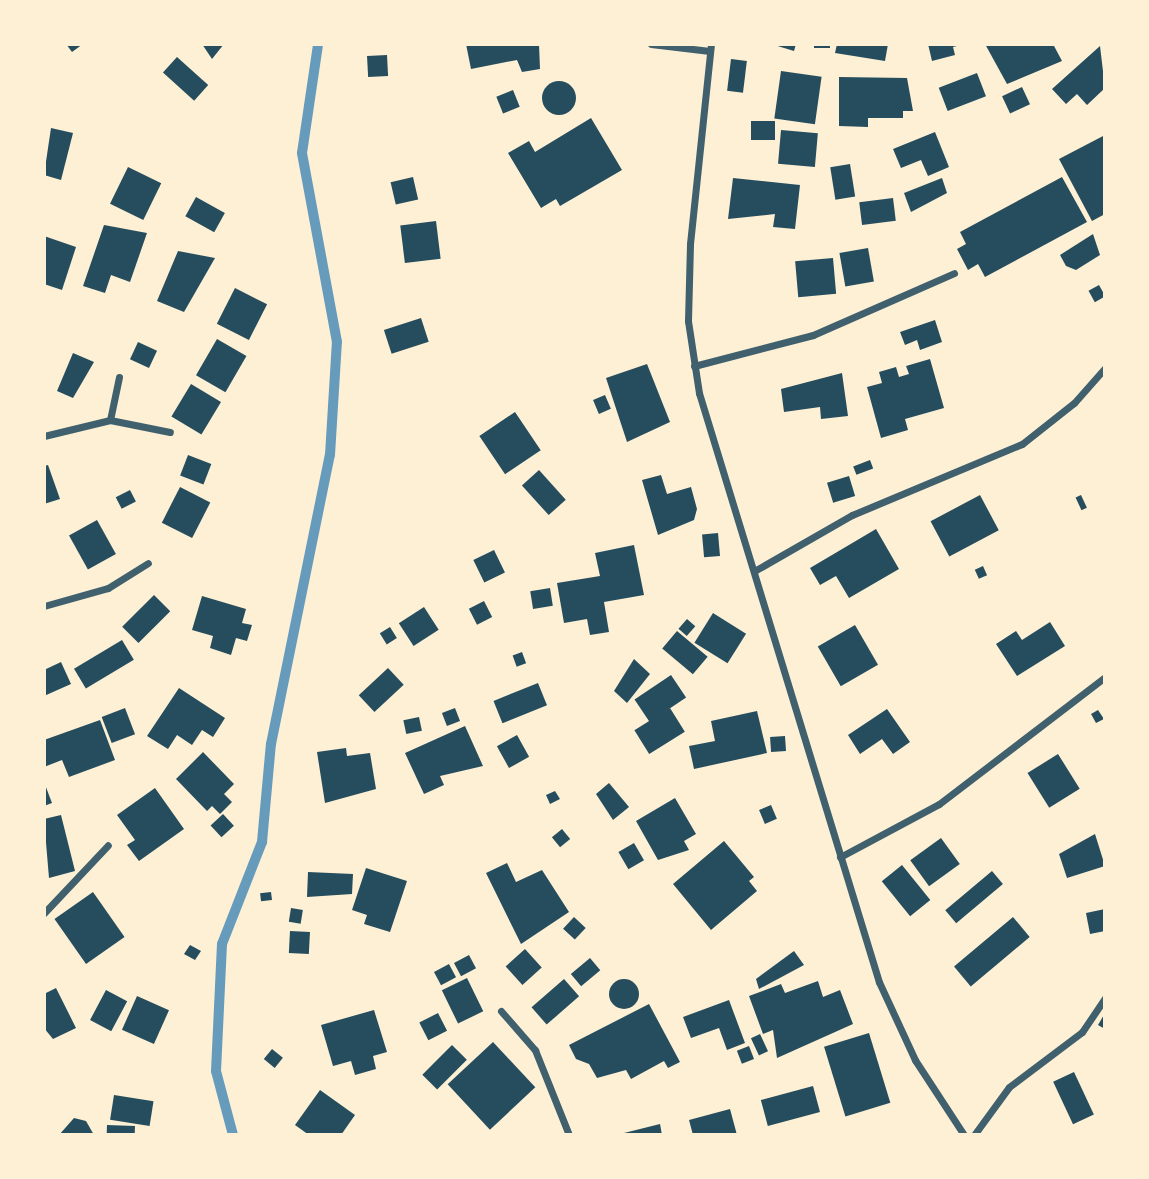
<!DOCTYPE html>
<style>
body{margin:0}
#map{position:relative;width:1149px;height:1179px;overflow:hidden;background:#fdf0d5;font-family:Overpass,sans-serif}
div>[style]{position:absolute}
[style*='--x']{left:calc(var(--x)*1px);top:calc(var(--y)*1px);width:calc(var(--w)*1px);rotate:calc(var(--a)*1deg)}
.stream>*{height:10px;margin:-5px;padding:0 5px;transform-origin:5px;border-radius:5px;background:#669bbc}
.building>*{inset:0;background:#264d5e;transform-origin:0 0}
.round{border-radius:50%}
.minor>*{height:7px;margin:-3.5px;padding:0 3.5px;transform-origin:3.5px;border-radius:3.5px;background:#3f606c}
span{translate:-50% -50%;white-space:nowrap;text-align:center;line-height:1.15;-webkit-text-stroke:5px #fdf0d5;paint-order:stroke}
.frame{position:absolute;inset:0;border:46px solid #fdf0d5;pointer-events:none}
</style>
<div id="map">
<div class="stream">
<i style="--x:233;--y:1135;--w:66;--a:-104.9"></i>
<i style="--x:216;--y:1071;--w:127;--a:-87.3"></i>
<i style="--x:222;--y:944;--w:110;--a:-68.6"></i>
<i style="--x:262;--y:842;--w:98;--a:-84.8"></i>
<i style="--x:271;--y:744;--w:295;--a:-78.5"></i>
<i style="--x:330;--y:455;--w:113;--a:-86.5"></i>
<i style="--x:337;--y:342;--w:192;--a:-100.5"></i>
<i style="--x:302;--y:153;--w:110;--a:-81.6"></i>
</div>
<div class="building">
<i style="clip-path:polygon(66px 44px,83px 44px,72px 52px)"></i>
<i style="clip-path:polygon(202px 44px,224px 44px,212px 59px)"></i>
<i style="clip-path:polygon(466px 44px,539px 44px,540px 69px,522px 72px,517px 60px,471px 69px)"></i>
<i style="clip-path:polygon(771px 44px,796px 44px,794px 51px)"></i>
<i style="left:814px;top:44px;width:16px;height:4px"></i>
<i style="clip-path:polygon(837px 44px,888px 44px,885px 61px,835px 53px)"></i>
<i style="clip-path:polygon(928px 44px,961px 44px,961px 45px,953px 47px,955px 55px,932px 61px)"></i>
<i style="clip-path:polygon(985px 44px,1053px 44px,1062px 61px,1007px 84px)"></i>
<i style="clip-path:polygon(1100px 46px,1105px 88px,1087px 105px,1077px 94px,1066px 104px,1052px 89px)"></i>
<i style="left:387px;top:55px;width:21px;height:20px;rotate:87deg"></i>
<i style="left:177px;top:57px;width:42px;height:21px;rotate:42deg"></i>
<i style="left:731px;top:59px;width:16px;height:32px;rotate:7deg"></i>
<i style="left:781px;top:71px;width:41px;height:48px;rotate:8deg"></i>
<i style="left:977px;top:73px;width:25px;height:41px;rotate:69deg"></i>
<i style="clip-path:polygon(839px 77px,907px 78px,913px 111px,903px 111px,903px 118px,868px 118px,868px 127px,839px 126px)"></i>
<i class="round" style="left:542px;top:81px;width:34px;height:34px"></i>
<i style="left:1022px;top:87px;width:19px;height:22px;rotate:65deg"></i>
<i style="left:513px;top:90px;width:18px;height:18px;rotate:68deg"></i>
<i style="clip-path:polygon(591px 118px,622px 170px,560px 206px,556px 199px,541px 208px,508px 153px,529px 141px,535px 152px)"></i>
<i style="left:751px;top:121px;width:24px;height:19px"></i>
<i style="clip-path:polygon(51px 128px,73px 133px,61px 180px,44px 175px)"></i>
<i style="left:781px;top:130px;width:37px;height:34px;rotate:5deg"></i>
<i style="clip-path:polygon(935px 132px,949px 167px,928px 176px,921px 160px,901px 168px,893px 149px)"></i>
<i style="clip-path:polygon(1105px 135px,1105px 214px,1092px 221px,1059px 159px)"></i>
<i style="left:850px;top:164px;width:33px;height:20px;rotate:81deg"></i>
<i style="left:128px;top:167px;width:37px;height:41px;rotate:26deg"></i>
<i style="left:413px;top:177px;width:23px;height:23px;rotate:77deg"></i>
<i style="clip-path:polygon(1062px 177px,1087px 222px,985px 277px,978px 264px,968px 270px,957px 249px,966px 244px,960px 232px)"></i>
<i style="clip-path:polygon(733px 178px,800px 185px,795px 229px,773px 227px,775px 214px,728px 219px)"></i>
<i style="clip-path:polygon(942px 178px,947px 193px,911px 212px,904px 193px)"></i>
<i style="left:196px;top:197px;width:33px;height:22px;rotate:29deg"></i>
<i style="left:893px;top:198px;width:23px;height:34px;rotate:83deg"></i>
<i style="left:436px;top:221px;width:38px;height:36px;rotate:83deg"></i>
<i style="clip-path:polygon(104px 225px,147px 233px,130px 282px,111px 275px,105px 293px,83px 286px)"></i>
<i style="clip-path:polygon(1093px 234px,1100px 255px,1076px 270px,1066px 266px,1060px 255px)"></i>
<i style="clip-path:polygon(44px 236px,76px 247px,62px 290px,44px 284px)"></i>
<i style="left:868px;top:248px;width:34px;height:29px;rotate:80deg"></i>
<i style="clip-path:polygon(178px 251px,215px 258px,184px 312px,157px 301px)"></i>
<i style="left:833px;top:258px;width:36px;height:38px;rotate:85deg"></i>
<i style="left:1099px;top:285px;width:13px;height:12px;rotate:61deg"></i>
<i style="left:235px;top:288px;width:36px;height:40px;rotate:27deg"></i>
<i style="left:421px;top:318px;width:25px;height:39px;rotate:72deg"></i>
<i style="clip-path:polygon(935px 320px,942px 342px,920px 350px,917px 340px,905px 345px,900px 332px)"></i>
<i style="left:217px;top:339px;width:34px;height:42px;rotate:30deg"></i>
<i style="left:138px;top:342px;width:21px;height:19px;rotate:25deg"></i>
<i style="clip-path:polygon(73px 353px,94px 362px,73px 398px,57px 391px)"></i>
<i style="clip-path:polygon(930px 359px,944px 408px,905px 419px,908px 430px,881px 438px,867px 387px,882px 383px,879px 372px,896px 367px,899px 377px,909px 374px,906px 366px)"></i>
<i style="clip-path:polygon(647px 364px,670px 422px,627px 442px,606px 378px)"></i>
<i style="clip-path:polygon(842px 373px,848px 416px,821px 419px,820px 407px,784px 412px,781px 389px)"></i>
<i style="left:191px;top:384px;width:35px;height:38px;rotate:31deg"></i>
<i style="left:605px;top:395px;width:15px;height:13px;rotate:67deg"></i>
<i style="left:515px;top:412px;width:46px;height:43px;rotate:56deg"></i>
<i style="left:188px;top:455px;width:25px;height:22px;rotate:21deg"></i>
<i style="left:870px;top:460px;width:9px;height:18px;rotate:69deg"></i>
<i style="clip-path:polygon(48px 465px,60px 499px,44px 504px,44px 466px)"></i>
<i style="left:539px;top:470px;width:40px;height:23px;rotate:48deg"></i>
<i style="clip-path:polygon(661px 475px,667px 494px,691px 487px,697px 509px,694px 520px,658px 535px,642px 480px)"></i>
<i style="left:849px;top:476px;width:21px;height:23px;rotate:73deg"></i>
<i style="left:180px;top:487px;width:34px;height:40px;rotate:27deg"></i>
<i style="left:130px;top:490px;width:13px;height:16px;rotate:63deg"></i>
<i style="left:980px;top:495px;width:40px;height:56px;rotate:62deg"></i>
<i style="left:1081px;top:495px;width:14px;height:6px;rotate:65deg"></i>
<i style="left:97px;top:520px;width:39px;height:32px;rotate:61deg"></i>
<i style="clip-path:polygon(876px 529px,899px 569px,849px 598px,836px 576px,820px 585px,810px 568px)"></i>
<i style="left:718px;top:533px;width:23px;height:16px;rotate:85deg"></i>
<i style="clip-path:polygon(634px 545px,644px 595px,604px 602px,609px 632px,590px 635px,587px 619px,564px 623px,557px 583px,600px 576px,595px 553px)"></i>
<i style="left:494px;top:550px;width:25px;height:23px;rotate:64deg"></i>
<i style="left:983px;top:566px;width:10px;height:9px;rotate:66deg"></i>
<i style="left:550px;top:588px;width:18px;height:20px;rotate:81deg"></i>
<i style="left:154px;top:595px;width:23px;height:45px;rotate:45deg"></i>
<i style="clip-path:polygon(202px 596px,246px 609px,242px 623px,252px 625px,247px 641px,236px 638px,231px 655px,210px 648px,213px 636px,192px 630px)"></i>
<i style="left:484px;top:601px;width:18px;height:17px;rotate:63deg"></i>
<i style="left:424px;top:607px;width:27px;height:30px;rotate:57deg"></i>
<i style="left:713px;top:613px;width:39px;height:35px;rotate:32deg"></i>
<i style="left:687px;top:619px;width:11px;height:13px;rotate:41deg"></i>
<i style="clip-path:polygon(1050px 622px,1065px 646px,1017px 676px,996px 644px,1016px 631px,1022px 640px)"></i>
<i style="left:855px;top:625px;width:46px;height:43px;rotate:60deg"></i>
<i style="left:390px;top:627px;width:13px;height:12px;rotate:58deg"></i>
<i style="left:677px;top:631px;width:40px;height:23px;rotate:40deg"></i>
<i style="left:122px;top:640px;width:23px;height:56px;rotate:59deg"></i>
<i style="left:522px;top:652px;width:12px;height:10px;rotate:70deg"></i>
<i style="clip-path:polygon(634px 659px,650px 674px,627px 703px,614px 691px)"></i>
<i style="clip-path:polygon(61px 662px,71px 684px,44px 696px,44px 670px)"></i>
<i style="left:388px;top:668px;width:23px;height:40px;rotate:47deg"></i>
<i style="left:671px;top:675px;width:27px;height:44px;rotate:56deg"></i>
<i style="left:538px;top:683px;width:24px;height:48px;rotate:68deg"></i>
<i style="clip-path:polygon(179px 688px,225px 718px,213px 737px,202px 730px,192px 745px,177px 735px,168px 749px,147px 736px)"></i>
<i style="left:125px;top:708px;width:28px;height:25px;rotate:69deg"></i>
<i style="left:455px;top:708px;width:14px;height:14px;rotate:69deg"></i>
<i style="left:670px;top:708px;width:28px;height:42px;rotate:58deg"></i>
<i style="clip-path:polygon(887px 709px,910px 742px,893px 754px,882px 739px,860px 754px,848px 735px)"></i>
<i style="clip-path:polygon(1098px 710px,1104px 719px,1096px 723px,1091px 714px)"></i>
<i style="clip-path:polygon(757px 711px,767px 753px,694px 769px,689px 746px,715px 741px,711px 721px)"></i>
<i style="left:419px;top:717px;width:14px;height:16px;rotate:78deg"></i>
<i style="clip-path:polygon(100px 720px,115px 760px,69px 777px,62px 760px,44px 767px,44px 740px)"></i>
<i style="clip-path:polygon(465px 726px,483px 766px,440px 776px,444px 785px,424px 794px,405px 753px)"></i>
<i style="left:517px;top:735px;width:25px;height:23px;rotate:61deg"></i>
<i style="left:785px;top:736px;width:15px;height:15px;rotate:86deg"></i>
<i style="clip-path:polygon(346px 748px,347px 756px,370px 753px,376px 789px,325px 803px,317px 752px)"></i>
<i style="clip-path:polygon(203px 752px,234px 784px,224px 794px,232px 802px,220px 814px,212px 806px,207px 811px,176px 779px)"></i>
<i style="left:1058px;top:754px;width:41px;height:36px;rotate:58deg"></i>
<i style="clip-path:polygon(44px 782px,52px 803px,44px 806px)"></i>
<i style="clip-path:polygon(609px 783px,629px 807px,613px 820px,596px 794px)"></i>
<i style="clip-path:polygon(155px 788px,184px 829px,139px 861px,127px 845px,135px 840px,117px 815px)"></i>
<i style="clip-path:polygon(555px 791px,560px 799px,550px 804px,546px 795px)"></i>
<i style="clip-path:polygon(675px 798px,696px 834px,684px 841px,689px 850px,658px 860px,636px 821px)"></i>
<i style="left:771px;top:805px;width:15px;height:13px;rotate:67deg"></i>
<i style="left:223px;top:814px;width:16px;height:17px;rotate:47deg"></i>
<i style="clip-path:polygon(61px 815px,75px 871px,49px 878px,44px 819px)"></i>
<i style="left:562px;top:829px;width:13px;height:13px;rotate:51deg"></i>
<i style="clip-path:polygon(1095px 834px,1105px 866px,1067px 878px,1059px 854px)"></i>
<i style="left:941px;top:838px;width:32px;height:38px;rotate:54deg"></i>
<i style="clip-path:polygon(724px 841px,754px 877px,749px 881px,757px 891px,711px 930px,673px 884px)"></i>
<i style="left:634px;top:843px;width:20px;height:18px;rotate:60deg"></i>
<i style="clip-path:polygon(507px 863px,516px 882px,542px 870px,569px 912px,521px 944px,486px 873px)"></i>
<i style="left:902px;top:865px;width:45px;height:26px;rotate:51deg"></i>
<i style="clip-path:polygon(366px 868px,407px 881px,390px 932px,364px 924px,367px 915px,352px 910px)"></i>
<i style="left:992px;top:871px;width:17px;height:61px;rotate:50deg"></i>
<i style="clip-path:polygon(308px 872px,353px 874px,352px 894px,307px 897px)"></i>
<i style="left:93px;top:892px;width:55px;height:47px;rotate:55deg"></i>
<i style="left:271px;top:892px;width:8px;height:11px;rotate:83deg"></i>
<i style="left:291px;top:908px;width:12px;height:14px;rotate:9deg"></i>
<i style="clip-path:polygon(1105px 909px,1105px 931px,1090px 934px,1086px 913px)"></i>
<i style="left:574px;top:917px;width:16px;height:16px;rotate:43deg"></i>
<i style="left:1013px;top:917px;width:26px;height:77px;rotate:50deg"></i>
<i style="left:290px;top:931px;width:20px;height:22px;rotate:3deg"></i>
<i style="clip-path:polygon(190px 945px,201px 951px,195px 960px,184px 954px)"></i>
<i style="left:525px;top:949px;width:25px;height:26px;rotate:48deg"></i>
<i style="clip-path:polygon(794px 951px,804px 965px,759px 989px,756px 979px)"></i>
<i style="left:469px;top:955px;width:15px;height:17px;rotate:62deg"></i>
<i style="left:590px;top:958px;width:16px;height:25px;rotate:50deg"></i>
<i style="left:449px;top:964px;width:15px;height:17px;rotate:62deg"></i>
<i style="left:467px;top:978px;width:37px;height:28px;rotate:64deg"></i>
<i class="round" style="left:609px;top:979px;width:30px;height:30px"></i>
<i style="left:564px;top:979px;width:23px;height:43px;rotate:49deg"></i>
<i style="clip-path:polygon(818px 981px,823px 997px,840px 990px,853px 1024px,777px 1058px,773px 1030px,763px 1034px,749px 996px,781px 984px,785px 993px)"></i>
<i style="clip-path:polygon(56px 988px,76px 1028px,53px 1039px,44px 1028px,44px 994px)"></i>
<i style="left:106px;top:990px;width:24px;height:34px;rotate:28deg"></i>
<i style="left:137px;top:996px;width:35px;height:37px;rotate:24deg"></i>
<i style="clip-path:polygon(729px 1000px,745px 1043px,727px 1050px,719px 1028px,691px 1038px,683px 1017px)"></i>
<i style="clip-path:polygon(649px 1004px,680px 1062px,668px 1068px,664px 1061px,631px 1079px,626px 1070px,597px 1078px,589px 1064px,576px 1059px,569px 1045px)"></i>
<i style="clip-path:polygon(374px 1010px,387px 1052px,373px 1056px,376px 1069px,355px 1075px,351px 1061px,333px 1066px,321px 1025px)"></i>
<i style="left:438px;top:1013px;width:20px;height:21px;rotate:63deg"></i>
<i style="clip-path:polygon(1105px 1013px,1105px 1029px,1098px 1025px)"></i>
<i style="left:869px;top:1033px;width:73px;height:47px;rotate:73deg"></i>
<i style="left:760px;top:1034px;width:19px;height:10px;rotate:65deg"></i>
<i style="left:493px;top:1042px;width:62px;height:62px;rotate:47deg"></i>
<i style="left:452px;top:1045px;width:21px;height:42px;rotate:45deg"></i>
<i style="left:749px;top:1046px;width:14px;height:13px;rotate:69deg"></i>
<i style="left:272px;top:1049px;width:14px;height:13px;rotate:39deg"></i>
<i style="left:1074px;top:1072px;width:47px;height:23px;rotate:65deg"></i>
<i style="left:813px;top:1086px;width:27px;height:54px;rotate:75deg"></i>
<i style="clip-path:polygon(320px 1090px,355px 1115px,341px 1135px,309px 1135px,295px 1125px)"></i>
<i style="left:114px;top:1095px;width:40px;height:25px;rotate:9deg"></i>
<i style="clip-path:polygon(730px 1109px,737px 1135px,693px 1135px,689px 1120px)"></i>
<i style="clip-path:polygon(74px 1118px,86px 1121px,94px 1135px,59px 1135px)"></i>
<i style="clip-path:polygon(660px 1124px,662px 1135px,620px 1135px,620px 1134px)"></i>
<i style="left:107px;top:1125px;width:28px;height:10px;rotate:2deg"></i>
</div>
<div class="minor">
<i style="--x:651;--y:44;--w:59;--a:6.8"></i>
<i style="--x:711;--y:44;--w:201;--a:96"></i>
<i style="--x:690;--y:244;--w:77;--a:91.5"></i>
<i style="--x:688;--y:321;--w:73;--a:81.3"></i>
<i style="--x:699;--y:393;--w:616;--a:73.01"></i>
<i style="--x:879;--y:982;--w:86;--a:65.2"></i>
<i style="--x:915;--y:1060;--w:90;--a:56.8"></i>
<i style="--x:694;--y:366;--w:123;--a:-14.6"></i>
<i style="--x:813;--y:335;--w:154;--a:-23.7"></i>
<i style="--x:110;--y:420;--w:44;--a:-78.2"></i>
<i style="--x:44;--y:436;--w:68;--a:-13.6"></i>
<i style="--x:110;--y:420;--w:61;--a:11.3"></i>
<i style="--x:756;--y:570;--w:111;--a:-29.8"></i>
<i style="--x:852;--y:515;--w:184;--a:-22.7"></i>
<i style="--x:1022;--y:444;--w:66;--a:-38.3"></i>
<i style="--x:1074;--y:403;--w:47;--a:-48.5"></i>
<i style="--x:44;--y:606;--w:66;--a:-15.7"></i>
<i style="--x:108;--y:588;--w:47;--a:-32"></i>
<i style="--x:840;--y:857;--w:112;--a:-28.2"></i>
<i style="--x:939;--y:804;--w:209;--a:-37.4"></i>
<i style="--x:44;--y:913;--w:93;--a:-46.7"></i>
<i style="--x:501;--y:1011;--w:52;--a:48.9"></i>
<i style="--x:535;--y:1050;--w:92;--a:68.2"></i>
<i style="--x:974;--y:1135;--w:59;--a:-53.9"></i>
<i style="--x:1009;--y:1087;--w:91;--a:-37"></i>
<i style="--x:1082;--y:1032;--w:41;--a:-55.9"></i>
</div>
<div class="frame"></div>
</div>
